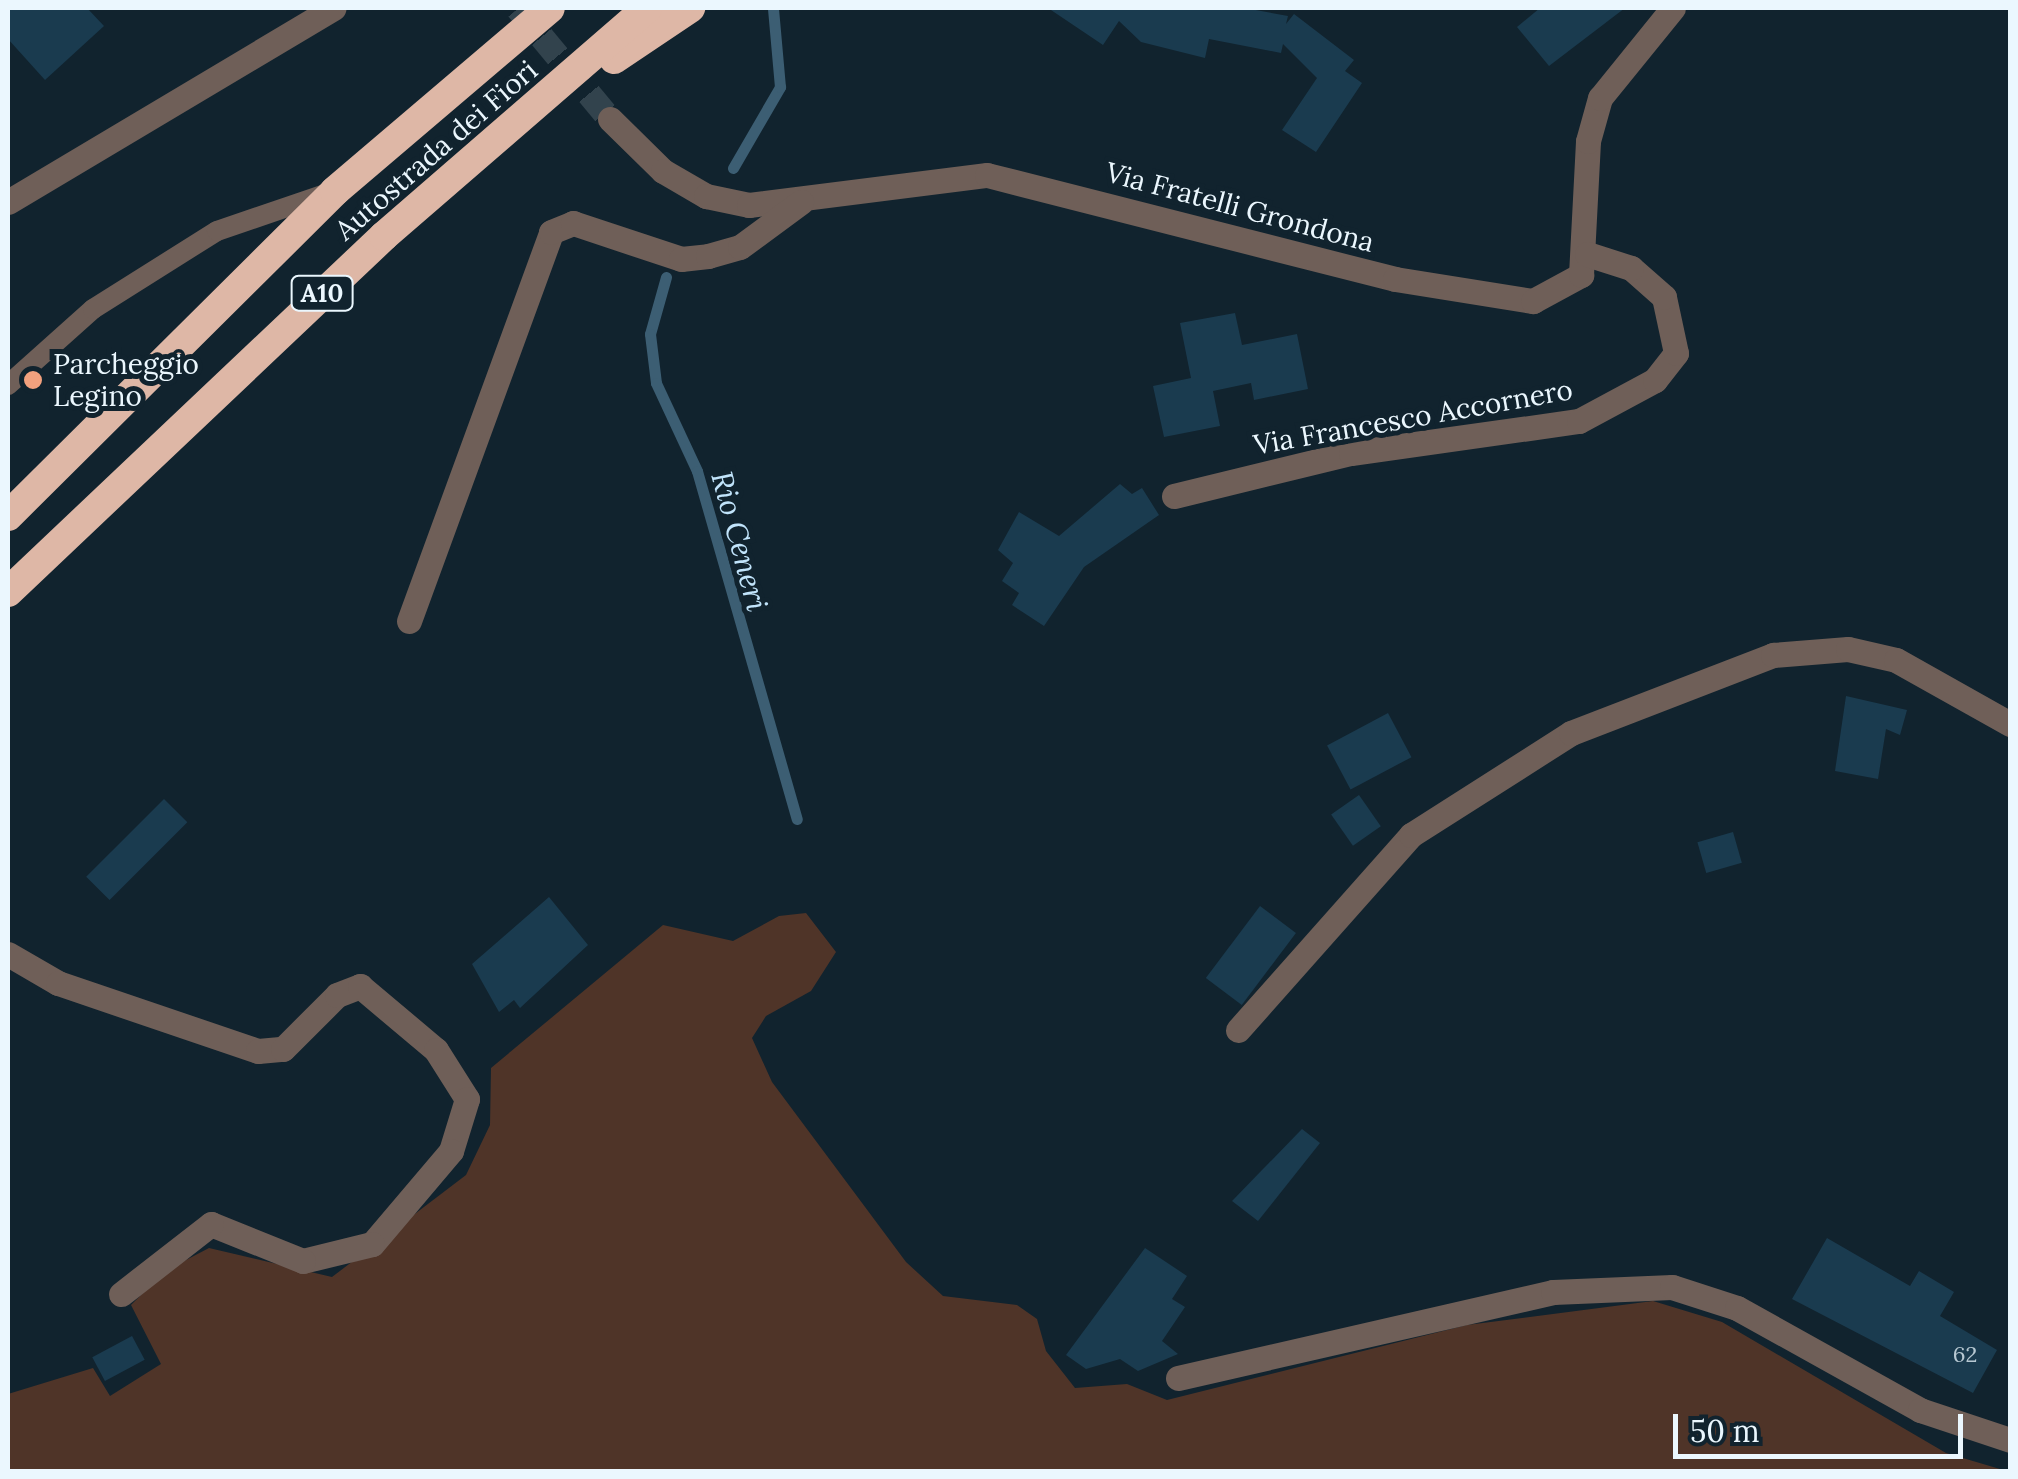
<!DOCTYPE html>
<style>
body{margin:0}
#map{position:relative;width:2018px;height:1479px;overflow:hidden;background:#11232e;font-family:Lora,serif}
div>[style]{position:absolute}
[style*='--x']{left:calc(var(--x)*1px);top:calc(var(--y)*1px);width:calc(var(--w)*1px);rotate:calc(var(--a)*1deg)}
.green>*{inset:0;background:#4f3428}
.stream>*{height:11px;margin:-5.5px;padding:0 5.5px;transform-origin:5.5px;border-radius:5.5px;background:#3c5e73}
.building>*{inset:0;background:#1a3b4f;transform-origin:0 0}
.minor-tunnel>*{height:25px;margin-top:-12.5px;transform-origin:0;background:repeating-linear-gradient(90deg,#32434d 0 25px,transparent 0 37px)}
.service>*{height:20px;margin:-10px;padding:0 10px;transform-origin:10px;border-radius:10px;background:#6f5f58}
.minor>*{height:25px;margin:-12.5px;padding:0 12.5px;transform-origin:12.5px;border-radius:12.5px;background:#6f5f58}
.tertiary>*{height:25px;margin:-12.5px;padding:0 12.5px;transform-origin:12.5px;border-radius:12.5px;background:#6f5f58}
.motorway>*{height:30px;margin:-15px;padding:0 15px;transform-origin:15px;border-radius:15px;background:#deb7a6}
.dots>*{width:28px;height:28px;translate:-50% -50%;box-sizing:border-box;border:5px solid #11232e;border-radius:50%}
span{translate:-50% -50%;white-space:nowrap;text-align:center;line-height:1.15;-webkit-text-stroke:10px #11232e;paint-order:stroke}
.number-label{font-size:22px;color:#b7c8d2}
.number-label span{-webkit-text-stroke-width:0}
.shield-label span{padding:2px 8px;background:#11232e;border:2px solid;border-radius:8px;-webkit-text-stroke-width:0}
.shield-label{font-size:25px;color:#ebf7fe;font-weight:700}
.street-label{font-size:28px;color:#ebf7fe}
.poi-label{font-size:28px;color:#ebf7fe}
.left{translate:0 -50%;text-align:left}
.water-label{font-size:30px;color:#c1e4fb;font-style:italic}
.frame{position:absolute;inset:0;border:10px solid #ebf7fe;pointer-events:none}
.scale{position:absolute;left:1673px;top:1414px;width:290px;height:45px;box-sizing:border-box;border:5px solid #ebf7fe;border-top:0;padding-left:12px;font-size:30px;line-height:35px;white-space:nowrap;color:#ebf7fe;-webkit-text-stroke:8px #11232e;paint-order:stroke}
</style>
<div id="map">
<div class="green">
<i style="clip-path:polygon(806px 913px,836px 952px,811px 991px,766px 1016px,752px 1038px,772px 1082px,906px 1262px,943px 1296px,1017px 1305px,1037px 1319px,1046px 1351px,1075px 1388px,1127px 1384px,1167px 1400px,1467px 1325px,1653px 1301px,1722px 1322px,1946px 1453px,2010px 1472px,8px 1472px,8px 1394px,93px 1368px,110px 1396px,161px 1364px,131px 1305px,165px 1271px,209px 1248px,332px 1277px,466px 1175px,490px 1125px,491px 1068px,663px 925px,733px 941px,779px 916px)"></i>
</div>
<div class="stream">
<i style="--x:733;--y:168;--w:94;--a:-59.9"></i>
<i style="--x:780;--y:87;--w:79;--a:-95.1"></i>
<i style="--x:666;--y:277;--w:59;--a:105.7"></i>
<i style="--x:650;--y:334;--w:49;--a:83"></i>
<i style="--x:656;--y:383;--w:97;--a:65"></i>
<i style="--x:697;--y:471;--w:362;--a:74"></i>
</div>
<div class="building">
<i style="clip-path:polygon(8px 8px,87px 8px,104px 26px,45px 80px,8px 39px)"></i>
<i style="clip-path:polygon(1048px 8px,1245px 8px,1288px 16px,1286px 24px,1294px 14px,1354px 60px,1345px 71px,1362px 83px,1316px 152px,1282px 130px,1317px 78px,1283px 44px,1281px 53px,1209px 39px,1205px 58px,1141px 42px,1119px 21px,1103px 45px)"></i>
<i style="clip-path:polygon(1540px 8px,1625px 8px,1549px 66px,1517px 27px)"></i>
<i style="clip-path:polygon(1235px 313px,1242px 345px,1297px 334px,1308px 389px,1254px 400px,1251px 383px,1213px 391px,1220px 426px,1164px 437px,1153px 386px,1191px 378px,1180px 323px)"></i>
<i style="clip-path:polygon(1120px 484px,1132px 494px,1142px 488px,1159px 515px,1084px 567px,1044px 626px,1012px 605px,1019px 593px,1002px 581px,1013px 563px,998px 550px,1019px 512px,1059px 536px)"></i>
<i style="clip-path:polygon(1846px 696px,1907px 710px,1900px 735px,1886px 729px,1878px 779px,1835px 771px)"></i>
<i style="left:1388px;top:713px;width:50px;height:69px;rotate:62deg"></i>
<i style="left:1359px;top:795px;width:38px;height:34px;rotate:55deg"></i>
<i style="left:164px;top:799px;width:33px;height:110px;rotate:45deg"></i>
<i style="left:1733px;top:832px;width:32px;height:37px;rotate:74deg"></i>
<i style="clip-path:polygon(549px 897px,588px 945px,520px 1008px,514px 1000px,499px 1012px,472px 964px)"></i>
<i style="left:1260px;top:906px;width:45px;height:90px;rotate:37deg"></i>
<i style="clip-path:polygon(1302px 1129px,1320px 1143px,1258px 1221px,1232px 1201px)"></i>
<i style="clip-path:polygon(1827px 1238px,1910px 1286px,1919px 1271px,1954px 1292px,1940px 1316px,1997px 1350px,1973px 1393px,1792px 1299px)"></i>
<i style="clip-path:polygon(1145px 1248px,1187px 1276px,1172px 1299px,1185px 1307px,1162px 1341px,1178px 1354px,1138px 1371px,1120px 1359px,1086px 1369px,1066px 1355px)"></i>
<i style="left:132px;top:1336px;width:27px;height:45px;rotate:62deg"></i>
</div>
<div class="minor-tunnel">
<i style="--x:518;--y:8;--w:144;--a:50.3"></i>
</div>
<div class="service">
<i style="--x:8;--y:385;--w:114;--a:-41.8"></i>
<i style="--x:93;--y:309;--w:146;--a:-32.2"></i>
<i style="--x:217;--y:231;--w:117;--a:-18.9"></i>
</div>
<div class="minor">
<i style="--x:610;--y:119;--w:74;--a:44.5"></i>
<i style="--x:663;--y:171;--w:50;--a:30.2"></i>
<i style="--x:706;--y:196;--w:44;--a:11.8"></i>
<i style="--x:749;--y:205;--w:240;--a:-7.2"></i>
<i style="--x:987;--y:175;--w:421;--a:14.3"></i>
<i style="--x:1395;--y:279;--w:140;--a:9.1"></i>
<i style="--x:1533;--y:301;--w:55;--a:-28.4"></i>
<i style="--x:1581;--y:275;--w:134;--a:-87"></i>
<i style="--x:1588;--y:141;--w:45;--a:-74.4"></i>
<i style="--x:1600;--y:98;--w:116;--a:-51"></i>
<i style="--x:1174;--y:496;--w:182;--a:-13.7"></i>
<i style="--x:1351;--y:453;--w:230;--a:-8"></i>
<i style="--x:1579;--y:421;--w:86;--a:-28.3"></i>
<i style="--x:1655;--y:380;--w:34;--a:-52"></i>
<i style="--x:1676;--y:353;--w:57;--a:-102.1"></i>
<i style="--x:1664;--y:297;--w:44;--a:-138.7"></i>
<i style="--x:1631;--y:268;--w:46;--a:-162.3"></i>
<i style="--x:409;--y:621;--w:414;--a:-69.9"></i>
<i style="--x:551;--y:232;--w:24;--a:-22"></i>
<i style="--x:573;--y:223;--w:114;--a:18.4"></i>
<i style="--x:681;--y:259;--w:27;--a:-6"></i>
<i style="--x:708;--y:256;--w:33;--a:-16"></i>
<i style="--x:740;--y:247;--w:76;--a:-36.4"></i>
<i style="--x:8;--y:954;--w:58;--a:30.1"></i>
<i style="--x:58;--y:983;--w:211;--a:18.8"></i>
<i style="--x:258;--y:1051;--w:25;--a:-5"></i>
<i style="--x:283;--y:1049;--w:76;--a:-45"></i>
<i style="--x:337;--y:995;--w:25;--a:-21"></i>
<i style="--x:360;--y:986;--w:99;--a:40.1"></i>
<i style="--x:436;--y:1050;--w:58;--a:57.7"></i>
<i style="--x:467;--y:1099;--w:54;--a:107.1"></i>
<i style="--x:451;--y:1151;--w:122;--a:130.3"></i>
<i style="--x:372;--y:1244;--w:71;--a:166.2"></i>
<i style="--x:303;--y:1261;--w:99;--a:-158.1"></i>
<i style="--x:211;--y:1224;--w:114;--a:142.1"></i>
<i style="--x:1238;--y:1030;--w:261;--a:-48.4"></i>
<i style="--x:1411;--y:835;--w:190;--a:-32.5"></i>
<i style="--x:1571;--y:733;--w:217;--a:-21.1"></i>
<i style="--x:1773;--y:655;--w:75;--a:-4.6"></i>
<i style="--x:1848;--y:649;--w:49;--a:12.9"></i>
<i style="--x:1896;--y:660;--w:131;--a:29.3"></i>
<i style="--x:1178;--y:1378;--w:385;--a:-12.9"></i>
<i style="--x:1553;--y:1292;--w:119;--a:-2.4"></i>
<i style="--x:1672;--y:1287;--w:68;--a:17.9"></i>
<i style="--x:1737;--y:1308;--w:210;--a:29.1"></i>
<i style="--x:1920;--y:1410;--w:95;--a:18.4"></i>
</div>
<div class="tertiary">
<i style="--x:8;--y:202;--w:379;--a:-30.8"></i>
</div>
<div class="motorway">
<i style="--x:614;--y:59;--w:92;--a:-33.9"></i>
<i style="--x:8;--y:516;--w:461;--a:-44.8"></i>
<i style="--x:335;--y:191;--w:282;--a:-40.4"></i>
<i style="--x:8;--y:592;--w:518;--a:-43.43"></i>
<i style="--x:384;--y:236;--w:348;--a:-40.9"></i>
</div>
<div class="dots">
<i style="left:33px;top:380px;background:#f2a17e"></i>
</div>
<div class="number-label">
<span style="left:1965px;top:1355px">62</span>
</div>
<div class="shield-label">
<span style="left:322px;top:293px">A10</span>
</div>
<div class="street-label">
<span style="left:436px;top:150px;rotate:-41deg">Autostrada dei Fiori</span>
<span style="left:1240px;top:207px;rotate:15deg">Via Fratelli Grondona</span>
<span style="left:1413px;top:417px;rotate:-10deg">Via Francesco Accornero</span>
</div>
<div class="poi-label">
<span class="left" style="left:53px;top:380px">Parcheggio<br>Legino</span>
</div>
<div class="water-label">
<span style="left:740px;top:541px;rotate:75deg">Rio Ceneri</span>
</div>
<div class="frame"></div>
<div class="scale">50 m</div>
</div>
